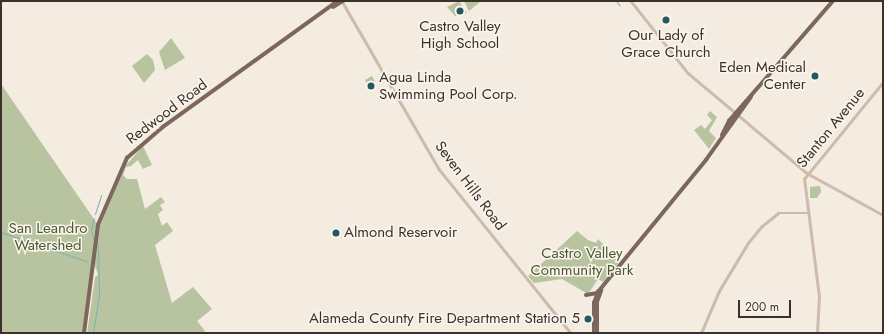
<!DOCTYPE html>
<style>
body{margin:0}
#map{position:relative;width:884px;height:334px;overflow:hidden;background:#f4ebe1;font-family:Jost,sans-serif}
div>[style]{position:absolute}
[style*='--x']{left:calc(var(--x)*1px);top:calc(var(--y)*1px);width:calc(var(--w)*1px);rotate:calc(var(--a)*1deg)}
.green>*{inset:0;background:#b8c4a0}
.stream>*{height:1px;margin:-0.5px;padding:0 0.5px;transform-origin:0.5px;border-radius:0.5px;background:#7fb0b2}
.minor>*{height:2.5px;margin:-1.25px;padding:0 1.25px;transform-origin:1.25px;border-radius:1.25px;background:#cdbbac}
.major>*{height:3.5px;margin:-1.75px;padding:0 1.75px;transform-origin:1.75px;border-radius:1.75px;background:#7d675c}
.dots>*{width:11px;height:11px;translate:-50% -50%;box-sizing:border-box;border:2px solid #fbf5ee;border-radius:50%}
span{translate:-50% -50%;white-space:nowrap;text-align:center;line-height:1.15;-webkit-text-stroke:3px #fbf5ee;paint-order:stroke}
.poi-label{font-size:15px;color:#3b302b}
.right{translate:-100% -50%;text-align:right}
.left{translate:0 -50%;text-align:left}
.street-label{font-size:15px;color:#3b302b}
.park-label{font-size:15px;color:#4a5a2e}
.frame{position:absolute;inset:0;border:2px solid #3b302b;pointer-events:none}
.scale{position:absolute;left:738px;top:300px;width:53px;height:18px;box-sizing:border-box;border:2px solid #3b302b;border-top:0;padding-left:5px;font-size:12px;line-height:14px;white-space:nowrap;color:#3b302b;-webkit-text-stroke:3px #fbf5ee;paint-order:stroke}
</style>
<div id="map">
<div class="green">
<i style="clip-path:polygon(459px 1px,467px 13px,455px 16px,447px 7px)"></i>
<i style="clip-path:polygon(464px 1px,481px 1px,469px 11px)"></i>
<i style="clip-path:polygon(171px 38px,185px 58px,165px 70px,159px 52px)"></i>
<i style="clip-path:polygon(147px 54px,153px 60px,155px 70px,144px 83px,132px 66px)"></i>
<i style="clip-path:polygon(372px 76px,375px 82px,371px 90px,365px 80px)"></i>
<i style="clip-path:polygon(1px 84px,98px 225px,82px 333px,1px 333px)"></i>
<i style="clip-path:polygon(710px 111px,717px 117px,709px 131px,716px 138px,709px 149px,694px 130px,701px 125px,705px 129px,712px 120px,707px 115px)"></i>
<i style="clip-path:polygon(143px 146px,152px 165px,143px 169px,138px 160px,131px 166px,126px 167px,123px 175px,127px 179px,137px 179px,145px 209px,161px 197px,165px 202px,160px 205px,163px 210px,158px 214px,162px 226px,167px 222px,173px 231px,155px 245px,172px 303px,193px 287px,212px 309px,197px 321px,205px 331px,203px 333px,87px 333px,95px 277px,98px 275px,94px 263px,98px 230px,126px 165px)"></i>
<i style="clip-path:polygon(820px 186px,821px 192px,817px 198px,810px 198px,810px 187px)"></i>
<i style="clip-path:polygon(577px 231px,588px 240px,596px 243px,598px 239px,602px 243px,619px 262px,603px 282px,598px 279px,588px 294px,562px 279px,534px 283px,528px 276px)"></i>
</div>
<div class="stream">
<i style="--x:5;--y:1;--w:12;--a:0"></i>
<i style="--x:616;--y:1;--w:6;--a:51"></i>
<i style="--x:1;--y:2;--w:1;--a:-45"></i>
<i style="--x:95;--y:214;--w:20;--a:-72"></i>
<i style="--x:1;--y:232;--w:90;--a:18.8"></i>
<i style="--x:93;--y:238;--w:9;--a:-103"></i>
<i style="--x:91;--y:229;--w:11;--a:-75"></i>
<i style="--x:93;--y:333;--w:38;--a:-81"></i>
<i style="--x:99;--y:295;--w:50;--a:-91.1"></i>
</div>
<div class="minor">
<i style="--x:342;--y:1;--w:194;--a:60"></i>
<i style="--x:439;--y:169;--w:211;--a:51.2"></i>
<i style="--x:631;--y:1;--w:92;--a:51.6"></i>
<i style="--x:688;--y:73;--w:73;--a:40"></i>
<i style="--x:744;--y:120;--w:82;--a:40.1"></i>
<i style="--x:807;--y:173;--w:87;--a:28.9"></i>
<i style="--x:701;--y:333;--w:46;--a:-66.8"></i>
<i style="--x:719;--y:291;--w:56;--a:-58.9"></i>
<i style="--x:748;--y:243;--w:21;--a:-51"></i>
<i style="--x:761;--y:227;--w:22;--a:-39"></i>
<i style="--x:778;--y:213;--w:30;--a:0"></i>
<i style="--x:817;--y:333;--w:36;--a:-87"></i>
<i style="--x:819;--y:297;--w:119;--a:-97.2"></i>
<i style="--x:804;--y:179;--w:125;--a:-50.8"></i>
</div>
<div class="major">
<i style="--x:333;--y:7;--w:12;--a:-31"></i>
<i style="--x:722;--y:135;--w:16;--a:-63"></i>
<i style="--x:729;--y:121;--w:159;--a:-49.1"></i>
<i style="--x:586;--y:295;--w:11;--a:-10"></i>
<i style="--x:84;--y:333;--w:109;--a:-82.6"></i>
<i style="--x:98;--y:225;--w:73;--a:-66.6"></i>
<i style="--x:127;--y:158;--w:48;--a:-40.7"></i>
<i style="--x:163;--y:127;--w:216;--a:-35.8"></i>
<i style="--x:594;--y:333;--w:30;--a:-90"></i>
<i style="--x:594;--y:303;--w:12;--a:-70"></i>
<i style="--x:598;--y:292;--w:171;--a:-50.7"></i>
<i style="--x:706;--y:160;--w:77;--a:-54.5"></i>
<i style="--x:597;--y:333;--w:31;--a:-90"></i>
<i style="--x:597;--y:302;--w:12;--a:-70"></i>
</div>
<div class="dots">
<i style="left:460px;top:11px;background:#1f5a5e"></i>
<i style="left:666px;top:20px;background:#1f5a5e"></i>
<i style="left:815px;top:76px;background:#1f5a5e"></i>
<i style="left:371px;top:86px;background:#1f5a5e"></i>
<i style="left:336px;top:233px;background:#1f5a5e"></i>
<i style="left:588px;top:319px;background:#1f5a5e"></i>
</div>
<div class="poi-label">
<span style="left:460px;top:35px">Castro Valley<br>High School</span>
<span style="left:666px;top:44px">Our Lady of<br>Grace Church</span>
<span class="right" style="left:806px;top:76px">Eden Medical<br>Center</span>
<span class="left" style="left:379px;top:86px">Agua Linda<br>Swimming Pool Corp.</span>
<span class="left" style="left:344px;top:233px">Almond Reservoir</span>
<span class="right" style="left:580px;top:319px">Alameda County Fire Department Station 5</span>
</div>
<div class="street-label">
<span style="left:167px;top:112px;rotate:-37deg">Redwood Road</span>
<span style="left:831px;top:128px;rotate:-51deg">Stanton Avenue</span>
<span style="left:470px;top:186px;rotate:53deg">Seven Hills Road</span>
</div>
<div class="park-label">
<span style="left:48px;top:237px">San Leandro<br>Watershed</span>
<span style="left:582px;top:262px">Castro Valley<br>Community Park</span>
</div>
<div class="frame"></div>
<div class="scale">200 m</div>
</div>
